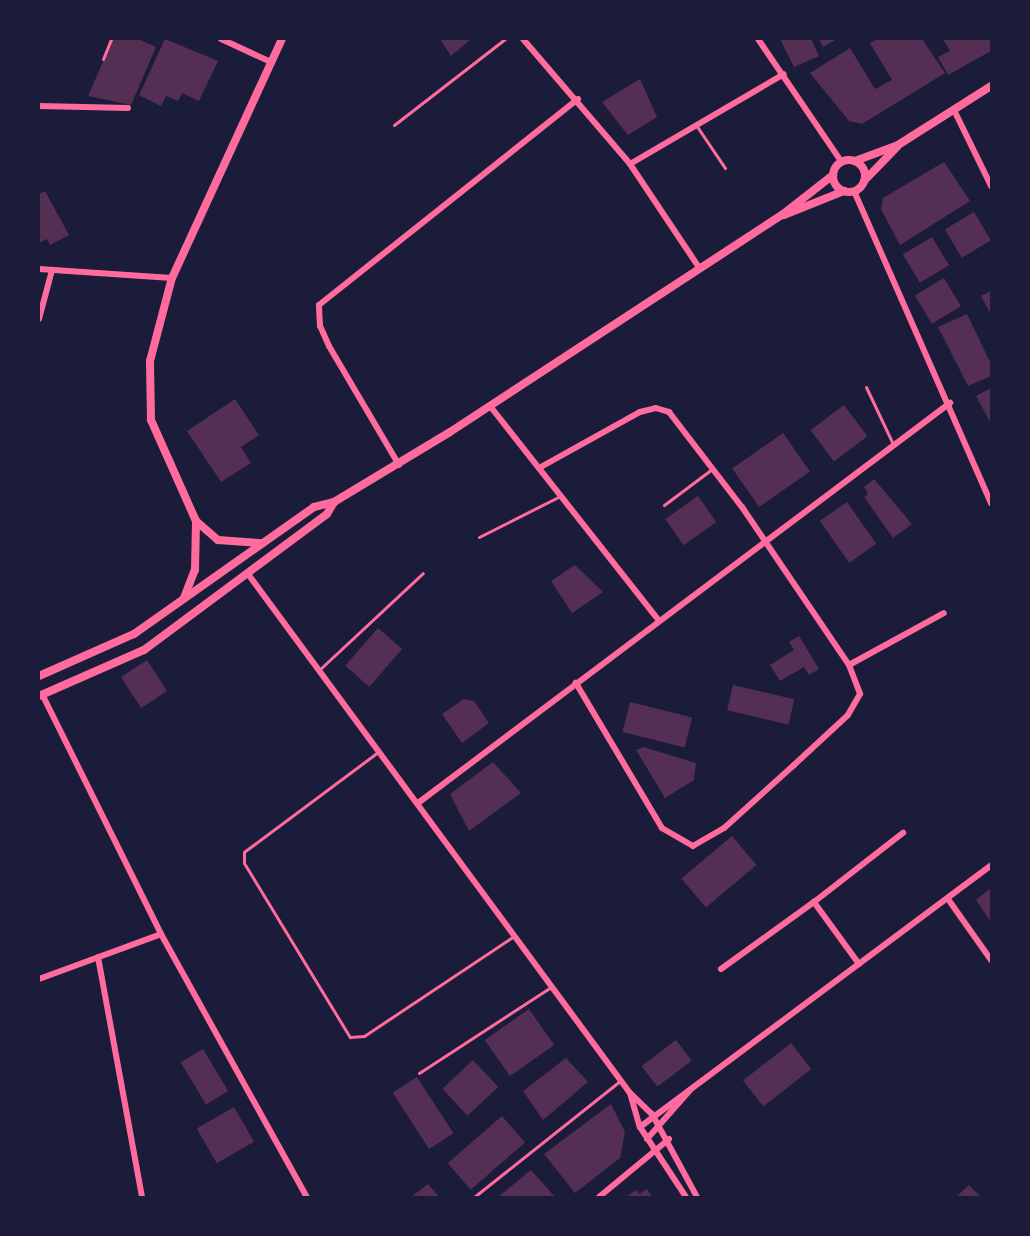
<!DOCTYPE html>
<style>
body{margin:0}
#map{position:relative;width:1030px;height:1236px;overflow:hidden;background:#1b1b3a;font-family:"Archivo Narrow",sans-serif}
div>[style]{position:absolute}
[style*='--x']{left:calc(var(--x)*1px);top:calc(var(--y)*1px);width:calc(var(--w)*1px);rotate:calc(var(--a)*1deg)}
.building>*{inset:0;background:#542f53;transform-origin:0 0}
.service>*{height:3px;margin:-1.5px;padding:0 1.5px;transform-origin:1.5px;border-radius:1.5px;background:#ff6b9d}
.minor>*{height:6px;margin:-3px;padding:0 3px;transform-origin:3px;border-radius:3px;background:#ff6b9d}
.tertiary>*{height:8px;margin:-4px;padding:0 4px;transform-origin:4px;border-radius:4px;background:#ff6b9d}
.tertiary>.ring{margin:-4px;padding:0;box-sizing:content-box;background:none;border:8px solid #ff6b9d;border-radius:50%}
span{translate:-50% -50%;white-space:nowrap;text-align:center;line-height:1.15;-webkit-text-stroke:4.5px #1b1b3a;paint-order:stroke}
.frame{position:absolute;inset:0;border:40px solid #1b1b3a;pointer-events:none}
</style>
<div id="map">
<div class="building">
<i style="clip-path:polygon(113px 39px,138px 39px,156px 47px,131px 105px,88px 96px)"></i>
<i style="clip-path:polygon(165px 39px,218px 61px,199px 101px,182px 93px,178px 101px,166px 96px,161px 106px,139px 95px)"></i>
<i style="clip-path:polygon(440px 39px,471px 39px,451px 56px)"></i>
<i style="clip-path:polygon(780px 39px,811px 39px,819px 56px,794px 67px)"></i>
<i style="clip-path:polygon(819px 39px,837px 39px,823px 47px)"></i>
<i style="clip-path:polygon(878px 39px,922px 39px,945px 73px,862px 124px,849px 121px,810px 73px,850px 48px,875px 89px,892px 80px,870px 43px)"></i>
<i style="clip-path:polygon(943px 39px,991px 39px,991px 51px,948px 75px,938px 57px,950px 51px)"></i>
<i style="clip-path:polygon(640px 79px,657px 117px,628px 135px,602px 102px)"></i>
<i style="clip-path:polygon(944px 162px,970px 201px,900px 245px,881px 209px,883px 198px)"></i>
<i style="clip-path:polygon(45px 191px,69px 235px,50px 245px,47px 239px,39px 243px,39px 194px)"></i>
<i style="left:974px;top:212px;width:33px;height:34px;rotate:59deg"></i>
<i style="left:932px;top:237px;width:33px;height:34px;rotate:59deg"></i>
<i style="left:944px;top:278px;width:33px;height:34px;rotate:59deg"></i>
<i style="clip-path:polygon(991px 291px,991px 315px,981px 296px)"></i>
<i style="clip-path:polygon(967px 314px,991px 364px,991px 376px,968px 386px,938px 327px)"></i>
<i style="clip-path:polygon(991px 388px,991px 424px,976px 396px)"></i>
<i style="clip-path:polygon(235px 399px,259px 435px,241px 447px,251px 463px,221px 482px,187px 431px)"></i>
<i style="left:844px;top:405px;width:39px;height:42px;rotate:53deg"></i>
<i style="left:783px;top:433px;width:47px;height:62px;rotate:55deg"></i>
<i style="clip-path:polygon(874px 479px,912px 524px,893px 538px,864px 497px,868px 494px,864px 487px)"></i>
<i style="left:698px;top:496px;width:32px;height:40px;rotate:55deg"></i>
<i style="left:847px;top:502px;width:51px;height:33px;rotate:55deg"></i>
<i style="clip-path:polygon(575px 565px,603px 592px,572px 613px,551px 581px)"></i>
<i style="left:378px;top:628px;width:32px;height:50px;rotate:41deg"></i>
<i style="clip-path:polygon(799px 636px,819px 669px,809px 675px,804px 667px,780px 681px,770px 665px,794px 650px,789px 642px)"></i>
<i style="left:147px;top:660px;width:37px;height:31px;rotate:57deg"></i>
<i style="left:733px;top:685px;width:63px;height:26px;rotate:13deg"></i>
<i style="clip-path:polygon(464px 699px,474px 701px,489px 723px,462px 743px,442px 714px)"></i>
<i style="left:630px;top:702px;width:64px;height:31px;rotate:14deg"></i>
<i style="clip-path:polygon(643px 747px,696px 763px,694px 780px,665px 798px,636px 750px)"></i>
<i style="clip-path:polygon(493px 762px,521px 793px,469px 831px,450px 794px)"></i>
<i style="left:732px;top:836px;width:38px;height:66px;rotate:50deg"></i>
<i style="clip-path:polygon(991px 888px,991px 922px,976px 900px)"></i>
<i style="left:529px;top:1009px;width:44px;height:54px;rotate:55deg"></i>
<i style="left:676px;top:1040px;width:26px;height:43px;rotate:53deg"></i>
<i style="left:791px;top:1043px;width:33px;height:61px;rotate:52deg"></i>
<i style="left:203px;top:1049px;width:49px;height:26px;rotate:59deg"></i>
<i style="clip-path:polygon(566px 1058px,588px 1082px,543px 1120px,523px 1091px)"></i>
<i style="left:473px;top:1060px;width:37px;height:42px;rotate:47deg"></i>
<i style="left:417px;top:1077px;width:67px;height:29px;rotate:57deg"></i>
<i style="clip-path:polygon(611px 1104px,625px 1132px,620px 1158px,575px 1193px,544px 1154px)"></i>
<i style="left:234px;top:1107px;width:40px;height:43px;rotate:60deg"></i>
<i style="left:502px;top:1116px;width:35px;height:72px;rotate:49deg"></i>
<i style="clip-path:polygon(531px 1170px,555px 1197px,498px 1197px)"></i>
<i style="clip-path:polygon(428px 1184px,439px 1197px,411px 1197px)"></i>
<i style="clip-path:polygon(969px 1185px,981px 1197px,956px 1197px)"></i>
<i style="clip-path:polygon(647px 1189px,652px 1197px,626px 1197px,636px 1190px,639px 1194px)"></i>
</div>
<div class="service">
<i style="--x:103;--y:59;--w:22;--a:-68"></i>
<i style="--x:394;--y:125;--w:140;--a:-37.8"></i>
<i style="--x:696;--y:125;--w:52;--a:56"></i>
<i style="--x:866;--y:387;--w:63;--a:64.7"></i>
<i style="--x:664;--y:505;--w:60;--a:-36.9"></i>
<i style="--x:479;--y:537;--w:91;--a:-26.8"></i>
<i style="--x:319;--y:670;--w:142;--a:-43"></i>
<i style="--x:378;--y:752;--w:167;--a:143.3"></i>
<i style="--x:244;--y:852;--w:11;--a:90"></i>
<i style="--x:244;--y:863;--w:204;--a:58.7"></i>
<i style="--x:350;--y:1037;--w:14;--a:-4"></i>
<i style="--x:364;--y:1036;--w:180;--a:-33.7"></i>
<i style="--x:419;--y:1073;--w:158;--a:-33.1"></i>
<i style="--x:474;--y:1197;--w:186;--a:-38.5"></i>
</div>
<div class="minor">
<i style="--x:221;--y:39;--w:55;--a:24.7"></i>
<i style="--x:523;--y:39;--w:165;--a:49.4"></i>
<i style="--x:630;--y:164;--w:126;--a:56.3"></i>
<i style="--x:758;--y:39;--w:148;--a:55.8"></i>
<i style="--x:39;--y:106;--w:89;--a:1.3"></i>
<i style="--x:954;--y:110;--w:85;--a:64"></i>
<i style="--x:630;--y:164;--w:178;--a:-30.3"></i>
<i style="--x:854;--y:191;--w:341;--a:66.3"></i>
<i style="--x:39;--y:269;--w:133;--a:3.9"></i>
<i style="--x:39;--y:319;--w:51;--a:-75.1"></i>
<i style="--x:490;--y:406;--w:270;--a:51.8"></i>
<i style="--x:399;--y:465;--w:138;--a:-120.5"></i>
<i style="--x:329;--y:346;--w:22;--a:-114"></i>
<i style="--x:320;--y:326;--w:21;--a:-93"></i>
<i style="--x:319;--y:305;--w:331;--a:-38.5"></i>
<i style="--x:539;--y:468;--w:115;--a:-29"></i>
<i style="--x:640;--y:412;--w:16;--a:-14"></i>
<i style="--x:656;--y:408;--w:14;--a:17"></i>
<i style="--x:669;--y:412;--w:120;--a:52.5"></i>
<i style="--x:742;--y:507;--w:191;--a:55.9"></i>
<i style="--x:849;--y:665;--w:31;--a:69"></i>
<i style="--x:860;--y:694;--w:24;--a:120"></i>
<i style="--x:848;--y:715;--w:74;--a:137.2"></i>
<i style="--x:794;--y:765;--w:94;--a:138"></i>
<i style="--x:724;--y:828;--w:36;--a:150"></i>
<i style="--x:693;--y:846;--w:36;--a:-150"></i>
<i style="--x:662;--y:828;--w:169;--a:-120.7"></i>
<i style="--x:248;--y:574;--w:644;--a:53.65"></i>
<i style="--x:630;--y:1093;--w:30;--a:44"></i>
<i style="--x:652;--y:1114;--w:94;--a:61.5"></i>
<i style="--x:849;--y:665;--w:108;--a:-28.7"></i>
<i style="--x:42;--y:694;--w:268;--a:63.6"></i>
<i style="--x:161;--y:934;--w:301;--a:61"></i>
<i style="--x:418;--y:803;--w:666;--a:-36.94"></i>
<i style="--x:948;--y:899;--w:75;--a:54.8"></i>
<i style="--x:98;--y:957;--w:244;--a:79.6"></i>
<i style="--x:859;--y:964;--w:77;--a:-126"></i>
<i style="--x:814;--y:902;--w:113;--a:-37.8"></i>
<i style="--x:721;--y:969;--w:115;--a:-35.8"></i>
<i style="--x:39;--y:979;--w:130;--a:-20.2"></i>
<i style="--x:630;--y:1093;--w:35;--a:74"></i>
<i style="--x:640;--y:1127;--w:84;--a:56.7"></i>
<i style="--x:640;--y:1127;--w:438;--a:-36.7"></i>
<i style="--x:647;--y:1139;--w:65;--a:-48.7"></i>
<i style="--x:599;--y:1197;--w:91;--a:-39.6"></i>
</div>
<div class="tertiary">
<i class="ring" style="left:833px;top:160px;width:24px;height:24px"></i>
<i style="--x:855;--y:161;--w:46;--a:-20.4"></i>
<i style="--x:898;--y:145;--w:110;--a:-32.4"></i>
<i style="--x:864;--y:181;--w:47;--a:-45.9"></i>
<i style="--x:784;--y:215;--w:65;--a:-21.8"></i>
<i style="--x:196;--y:521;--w:29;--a:41"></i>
<i style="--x:218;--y:540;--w:41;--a:4.2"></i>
<i style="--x:184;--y:598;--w:30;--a:-69"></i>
<i style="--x:195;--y:570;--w:49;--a:-88.8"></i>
<i style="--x:196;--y:521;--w:111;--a:-114"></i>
<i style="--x:151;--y:420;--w:59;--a:-91"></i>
<i style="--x:150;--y:361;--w:86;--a:-75.2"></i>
<i style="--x:172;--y:278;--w:263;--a:-65.3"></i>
<i style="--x:39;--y:676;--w:104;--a:-23.9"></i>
<i style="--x:134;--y:634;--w:220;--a:-35.2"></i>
<i style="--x:314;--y:507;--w:21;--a:-14"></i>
<i style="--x:334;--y:502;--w:135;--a:-31.1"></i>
<i style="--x:450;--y:432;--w:397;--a:-33.2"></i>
<i style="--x:782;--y:215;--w:65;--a:-38.1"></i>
<i style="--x:39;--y:696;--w:115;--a:-23.7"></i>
<i style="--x:144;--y:650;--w:228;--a:-36.6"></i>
<i style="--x:327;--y:514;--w:14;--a:-60"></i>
</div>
<div class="frame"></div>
</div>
